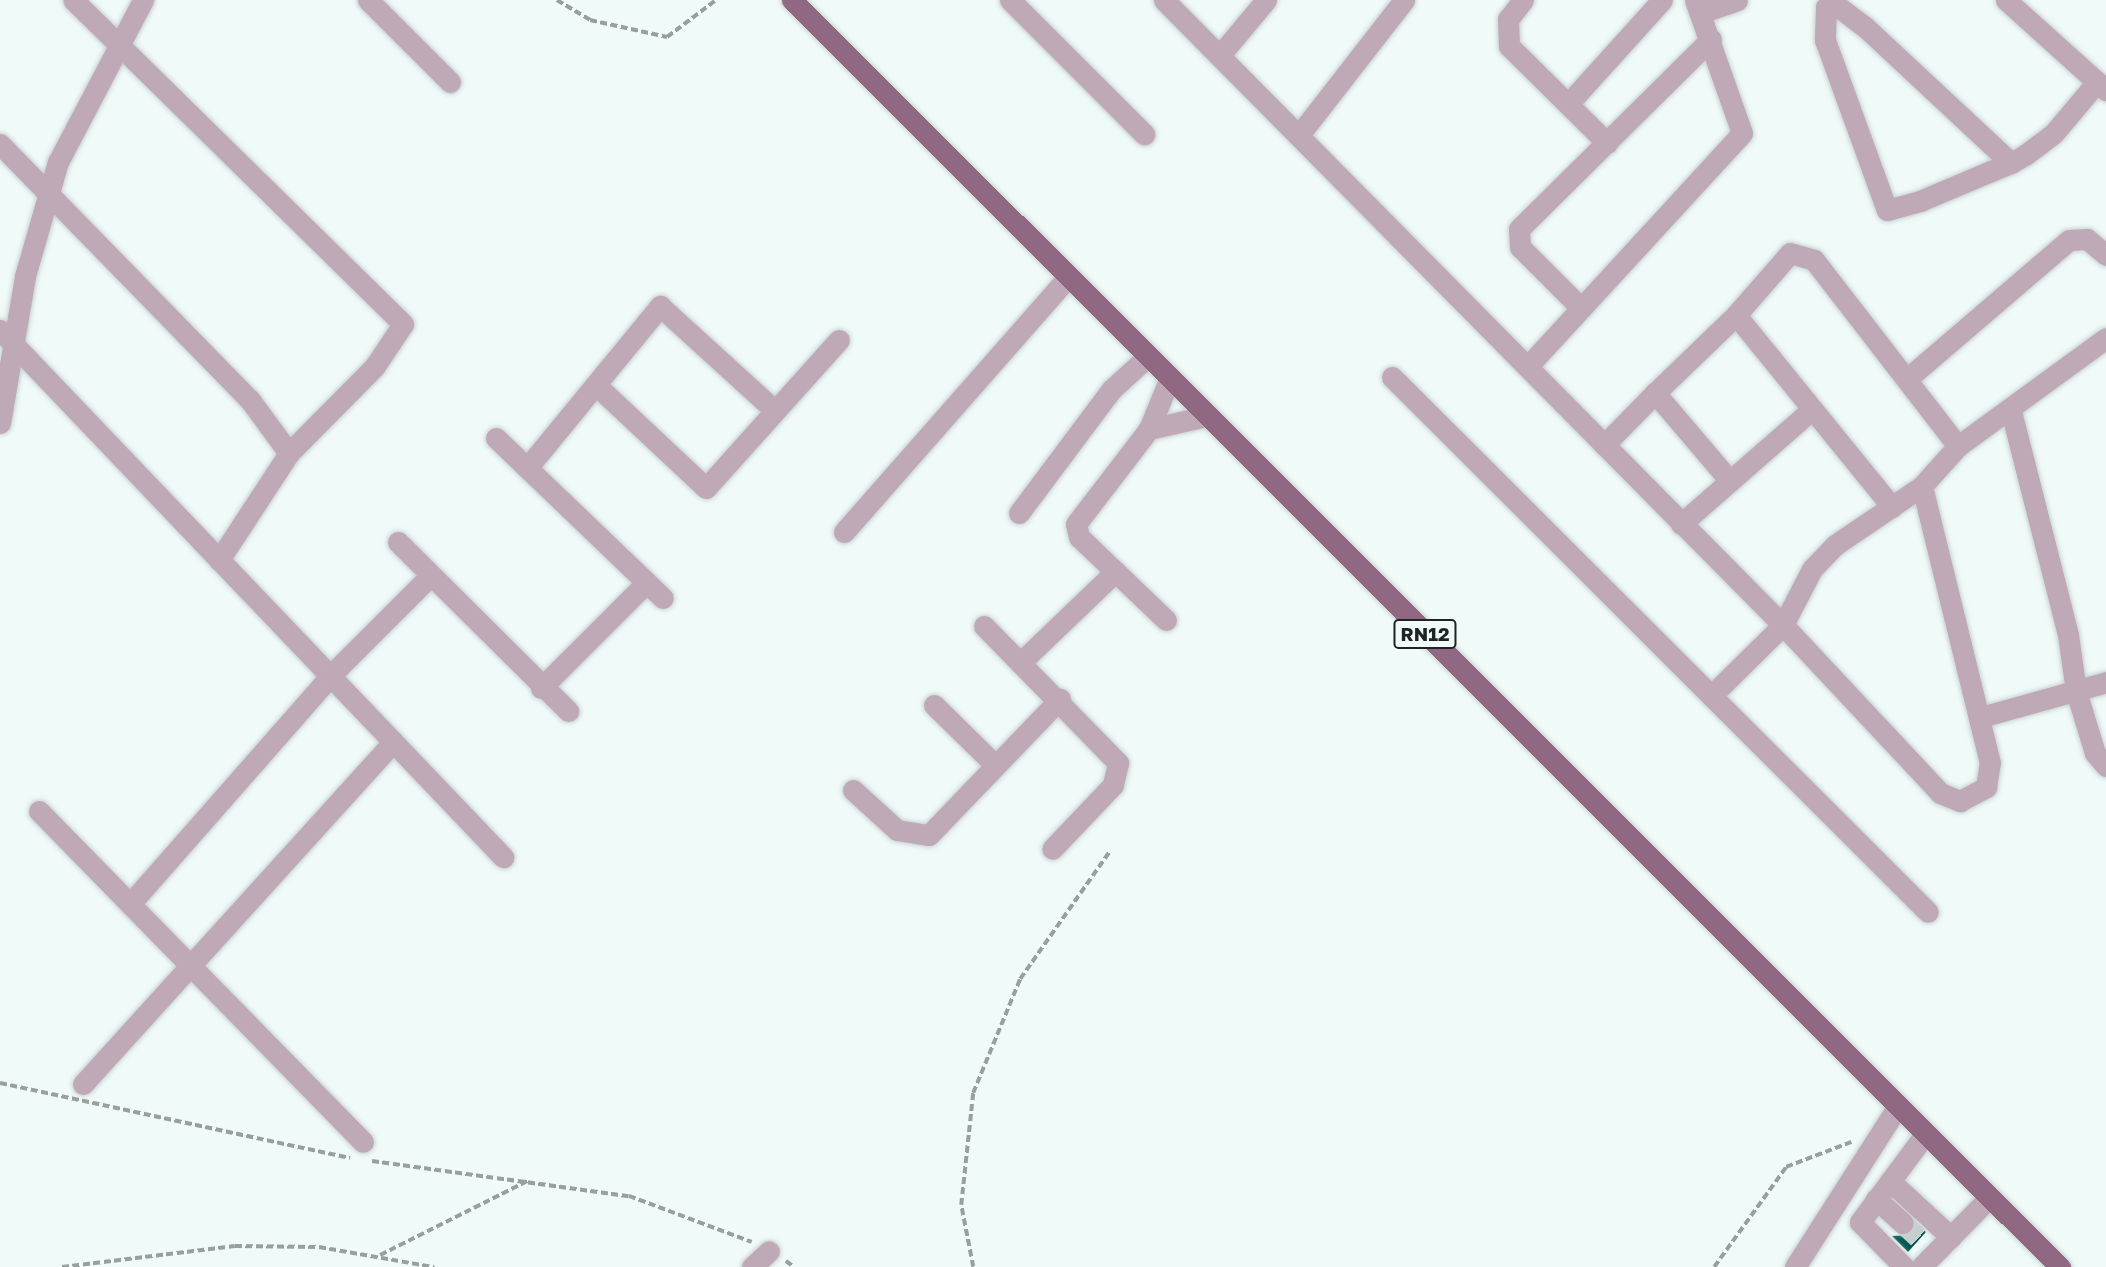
<!DOCTYPE html>
<style>
body{margin:0}
#map{position:relative;width:2106px;height:1267px;overflow:hidden;background:#effaf9;font-family:"Golos Text",sans-serif}
div>[style]{position:absolute}
[style*='--x']{left:calc(var(--x)*1px);top:calc(var(--y)*1px);width:calc(var(--w)*1px);rotate:calc(var(--a)*1deg)}
.building>*{inset:0;background:#005854}
.minor-tunnel>*{height:21px;margin-top:-10.5px;transform-origin:0;background:repeating-linear-gradient(90deg,#c5cfce 0 21px,transparent 0 31px)}
.path>*{height:3.5px;margin-top:-1.75px;transform-origin:0;background:repeating-linear-gradient(90deg,#979f9f 0 7px,transparent 0 10.5px)}
.roads{filter:drop-shadow(0 0 2px #cad3d2) drop-shadow(0 0 2px #cad3d2)}
.minor>*{height:21px;margin:-10.5px;padding:0 10.5px;transform-origin:10.5px;border-radius:10.5px;background:#c0a9b7}
.major>*{height:21px;margin:-10.5px;padding:0 10.5px;transform-origin:10.5px;border-radius:10.5px;background:#906881}
span{translate:-50% -50%;white-space:nowrap;text-align:center;line-height:1.15;-webkit-text-stroke:7px #effaf9;paint-order:stroke}
.shield-label span{padding:2px 5px;background:#effaf9;border:2px solid;border-radius:5px;-webkit-text-stroke-width:0}
.shield-label{font-size:19px;color:#1f2323;font-weight:700}
</style>
<div id="map">
<div class="building">
<i style="clip-path:polygon(1916px 1222px,1926px 1232px,1908px 1252px,1892px 1236px,1908px 1235px)"></i>
</div>
<div class="minor-tunnel">
<i style="--x:1903;--y:1223;--w:23;--a:43"></i>
</div>
<div class="path">
<i style="--x:557;--y:0;--w:39;--a:31"></i>
<i style="--x:590;--y:20;--w:79;--a:12.4"></i>
<i style="--x:667;--y:37;--w:61;--a:-37.1"></i>
<i style="--x:0;--y:1083;--w:358;--a:12.1"></i>
<i style="--x:372;--y:1161;--w:259;--a:7.8"></i>
<i style="--x:629;--y:1196;--w:131;--a:20.5"></i>
<i style="--x:380;--y:1255;--w:167;--a:-26.7"></i>
<i style="--x:786;--y:1261;--w:10;--a:37"></i>
<i style="--x:62;--y:1267;--w:174;--a:-6.9"></i>
<i style="--x:235;--y:1246;--w:84;--a:0.7"></i>
<i style="--x:319;--y:1247;--w:117;--a:9.9"></i>
<i style="--x:973;--y:1267;--w:63;--a:-101"></i>
<i style="--x:961;--y:1205;--w:113;--a:-83.9"></i>
<i style="--x:973;--y:1093;--w:123;--a:-67.6"></i>
<i style="--x:1020;--y:979;--w:156;--a:-54.9"></i>
<i style="--x:1714;--y:1267;--w:123;--a:-54.2"></i>
<i style="--x:1786;--y:1167;--w:70;--a:-21"></i>
</div>
<div class="roads">
<div class="minor">
<i style="--x:368;--y:0;--w:116;--a:45"></i>
<i style="--x:1010;--y:0;--w:190;--a:45"></i>
<i style="--x:1164;--y:0;--w:880;--a:45.28"></i>
<i style="--x:1783;--y:625;--w:230;--a:46.9"></i>
<i style="--x:1940;--y:793;--w:22;--a:22"></i>
<i style="--x:1960;--y:801;--w:30;--a:-28"></i>
<i style="--x:1986;--y:787;--w:24;--a:-81"></i>
<i style="--x:1990;--y:763;--w:285;--a:-103.8"></i>
<i style="--x:1523;--y:0;--w:24;--a:128"></i>
<i style="--x:1508;--y:19;--w:27;--a:88"></i>
<i style="--x:1509;--y:46;--w:138;--a:44.7"></i>
<i style="--x:2006;--y:0;--w:135;--a:42"></i>
<i style="--x:1700;--y:13;--w:39;--a:-19"></i>
<i style="--x:1220;--y:55;--w:72;--a:-50.1"></i>
<i style="--x:1568;--y:104;--w:140;--a:-47.9"></i>
<i style="--x:1299;--y:135;--w:171;--a:-52.1"></i>
<i style="--x:0;--y:144;--w:358;--a:45.7"></i>
<i style="--x:250;--y:400;--w:66;--a:53.7"></i>
<i style="--x:289;--y:453;--w:122;--a:-45.3"></i>
<i style="--x:375;--y:366;--w:50;--a:-56.3"></i>
<i style="--x:403;--y:324;--w:462;--a:-135.5"></i>
<i style="--x:2011;--y:163;--w:200;--a:-137"></i>
<i style="--x:1865;--y:27;--w:31;--a:-143"></i>
<i style="--x:1840;--y:8;--w:14;--a:-176"></i>
<i style="--x:1826;--y:7;--w:33;--a:92"></i>
<i style="--x:1825;--y:40;--w:181;--a:70"></i>
<i style="--x:1887;--y:210;--w:34;--a:-15"></i>
<i style="--x:1920;--y:201;--w:77;--a:-22.9"></i>
<i style="--x:1991;--y:171;--w:22;--a:-22"></i>
<i style="--x:2011;--y:163;--w:16;--a:-30"></i>
<i style="--x:2025;--y:155;--w:36;--a:-37"></i>
<i style="--x:2054;--y:133;--w:67;--a:-49.9"></i>
<i style="--x:1581;--y:308;--w:86;--a:-135"></i>
<i style="--x:1520;--y:247;--w:18;--a:-93"></i>
<i style="--x:1519;--y:229;--w:270;--a:-44.7"></i>
<i style="--x:0;--y:330;--w:729;--a:46.33"></i>
<i style="--x:1528;--y:366;--w:316;--a:-47.4"></i>
<i style="--x:1742;--y:133;--w:141;--a:-109.5"></i>
<i style="--x:1392;--y:377;--w:757;--a:44.95"></i>
<i style="--x:1908;--y:378;--w:212;--a:-40.6"></i>
<i style="--x:2069;--y:240;--w:18;--a:-3"></i>
<i style="--x:2087;--y:239;--w:25;--a:40"></i>
<i style="--x:597;--y:386;--w:149;--a:43.1"></i>
<i style="--x:706;--y:488;--w:199;--a:-48.1"></i>
<i style="--x:2011;--y:411;--w:231;--a:75.7"></i>
<i style="--x:2068;--y:635;--w:57;--a:81.9"></i>
<i style="--x:2076;--y:691;--w:65;--a:73"></i>
<i style="--x:2095;--y:753;--w:17;--a:50"></i>
<i style="--x:0;--y:423;--w:149;--a:-80.3"></i>
<i style="--x:25;--y:276;--w:119;--a:-73.9"></i>
<i style="--x:58;--y:162;--w:183;--a:-62.3"></i>
<i style="--x:1149;--y:429;--w:58;--a:-12.8"></i>
<i style="--x:496;--y:438;--w:231;--a:43.8"></i>
<i style="--x:1604;--y:445;--w:73;--a:-45.6"></i>
<i style="--x:527;--y:468;--w:210;--a:-50.6"></i>
<i style="--x:660;--y:306;--w:151;--a:42.3"></i>
<i style="--x:1730;--y:481;--w:116;--a:-130.4"></i>
<i style="--x:1655;--y:393;--w:112;--a:-43.9"></i>
<i style="--x:1892;--y:507;--w:247;--a:-129.1"></i>
<i style="--x:1736;--y:315;--w:82;--a:-48.9"></i>
<i style="--x:1790;--y:253;--w:25;--a:16"></i>
<i style="--x:1814;--y:260;--w:235;--a:52.3"></i>
<i style="--x:1019;--y:513;--w:154;--a:-53.2"></i>
<i style="--x:1111;--y:390;--w:47;--a:-42.4"></i>
<i style="--x:1681;--y:524;--w:171;--a:-41.2"></i>
<i style="--x:844;--y:532;--w:339;--a:-48.7"></i>
<i style="--x:398;--y:542;--w:240;--a:44.8"></i>
<i style="--x:219;--y:560;--w:128;--a:-56.8"></i>
<i style="--x:1166;--y:620;--w:120;--a:-136.3"></i>
<i style="--x:1079;--y:537;--w:13;--a:-103"></i>
<i style="--x:1076;--y:524;--w:120;--a:-52.5"></i>
<i style="--x:1149;--y:429;--w:53;--a:-67.8"></i>
<i style="--x:984;--y:626;--w:192;--a:45.6"></i>
<i style="--x:1118;--y:763;--w:23;--a:103"></i>
<i style="--x:1113;--y:785;--w:88;--a:133.6"></i>
<i style="--x:1020;--y:663;--w:132;--a:-43.8"></i>
<i style="--x:541;--y:688;--w:147;--a:-45"></i>
<i style="--x:1711;--y:696;--w:101;--a:-44.6"></i>
<i style="--x:1783;--y:625;--w:63;--a:-62.6"></i>
<i style="--x:1812;--y:569;--w:33;--a:-46"></i>
<i style="--x:1835;--y:545;--w:105;--a:-34.1"></i>
<i style="--x:1922;--y:486;--w:54;--a:-48"></i>
<i style="--x:1958;--y:446;--w:183;--a:-36.1"></i>
<i style="--x:934;--y:705;--w:84;--a:44.5"></i>
<i style="--x:1981;--y:717;--w:130;--a:-15.6"></i>
<i style="--x:853;--y:790;--w:59;--a:42.3"></i>
<i style="--x:897;--y:830;--w:32;--a:9"></i>
<i style="--x:929;--y:835;--w:189;--a:-46.1"></i>
<i style="--x:39;--y:811;--w:463;--a:45.6"></i>
<i style="--x:130;--y:904;--w:303;--a:-48.7"></i>
<i style="--x:330;--y:676;--w:141;--a:-45"></i>
<i style="--x:83;--y:1084;--w:462;--a:-47.8"></i>
<i style="--x:1890;--y:1181;--w:83;--a:42.6"></i>
<i style="--x:1876;--y:1199;--w:36;--a:42"></i>
<i style="--x:752;--y:1267;--w:23;--a:-43"></i>
<i style="--x:1795;--y:1267;--w:191;--a:-57.4"></i>
<i style="--x:1904;--y:1267;--w:63;--a:-134.4"></i>
<i style="--x:1860;--y:1222;--w:109;--a:-53.5"></i>
<i style="--x:1921;--y:1267;--w:98;--a:-45.4"></i>
</div>
<div class="major">
<i style="--x:792;--y:0;--w:1793;--a:44.98"></i>
</div>
</div>
<div class="shield-label">
<span style="left:1425px;top:634px">RN12</span>
</div>
</div>
